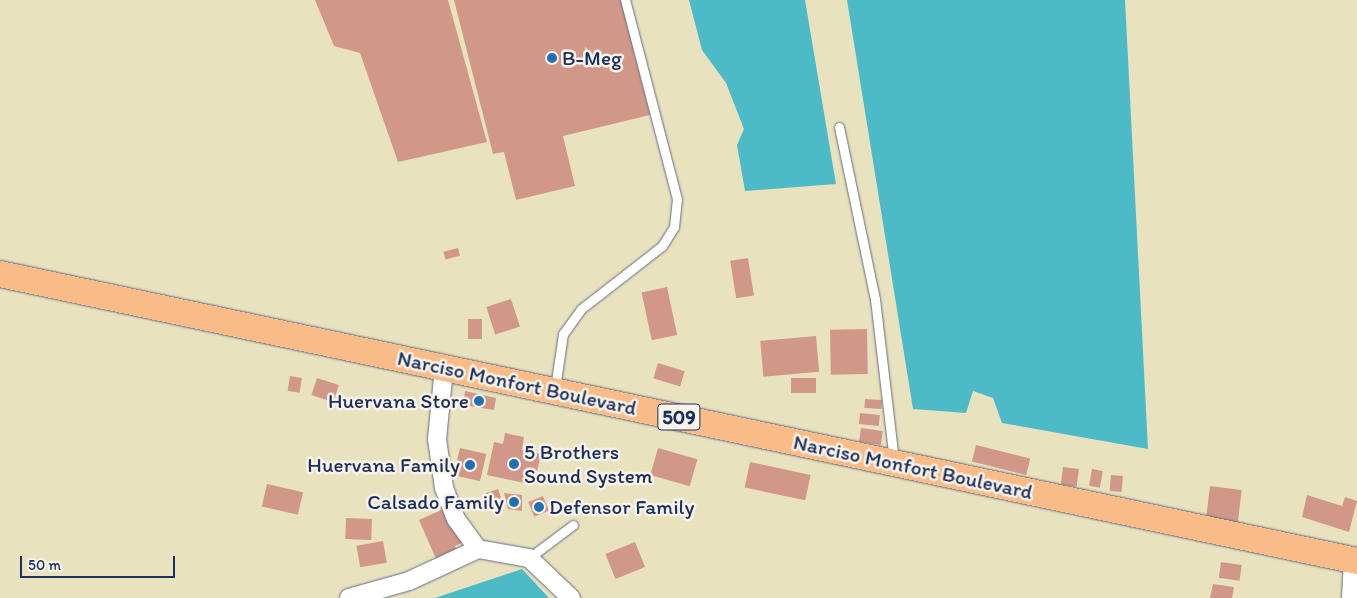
<!DOCTYPE html>
<style>
body{margin:0}
#map{position:relative;width:1357px;height:598px;overflow:hidden;background:#e9e2bf;font-family:Itim,sans-serif}
div>[style]{position:absolute}
[style*='--x']{left:calc(var(--x)*1px);top:calc(var(--y)*1px);width:calc(var(--w)*1px);rotate:calc(var(--a)*1deg)}
.water>*{inset:0;background:#4dbac7}
.building>*{inset:0;background:#d1988a;transform-origin:0 0}
.roads{filter:drop-shadow(0 0 1px #636e80) drop-shadow(0 0 1px #636e80)}
.service>*{height:9px;margin:-4.5px;padding:0 4.5px;transform-origin:4.5px;border-radius:4.5px;background:#fff}
.minor>*{height:18px;margin:-9px;padding:0 9px;transform-origin:9px;border-radius:9px;background:#fff}
.primary>*{height:26px;margin:-13px;padding:0 13px;transform-origin:13px;border-radius:13px;background:#f9bc89}
.dots>*{width:14px;height:14px;translate:-50% -50%;box-sizing:border-box;border:2px solid #f7f3e8;border-radius:50%}
span{translate:-50% -50%;white-space:nowrap;text-align:center;line-height:1.15;-webkit-text-stroke:5px #f7f3e8;paint-order:stroke}
.shield-label span{padding:1px 4px;background:#f7f3e8;border:1px solid;border-radius:4px;-webkit-text-stroke-width:0}
.shield-label{font-size:20px;color:#1b2f5e;font-weight:700}
.poi-label{font-size:21px;color:#1b2f5e}
.left{translate:0 -50%;text-align:left}
.right{translate:-100% -50%;text-align:right}
.street-label{font-size:21px;color:#1b2f5e}
.scale{position:absolute;left:20px;top:556px;width:155px;height:22px;box-sizing:border-box;border:2px solid #1b2f5e;border-top:0;padding-left:6px;font-size:15px;line-height:18px;white-space:nowrap;color:#1b2f5e;-webkit-text-stroke:4px #f7f3e8;paint-order:stroke}
</style>
<div id="map">
<div class="water">
<i style="clip-path:polygon(689px 0,805px 0,836px 184px,745px 191px,737px 145px,744px 129px,726px 83px,702px 50px)"></i>
<i style="clip-path:polygon(847px 0,1125px 0,1148px 449px,1002px 423px,993px 398px,973px 391px,966px 413px,913px 409px)"></i>
<i style="clip-path:polygon(522px 569px,549px 598px,435px 598px)"></i>
</div>
<div class="building">
<i style="clip-path:polygon(315px 0,448px 0,487px 142px,398px 162px,360px 53px,334px 46px)"></i>
<i style="clip-path:polygon(454px 0,621px 0,650px 115px,563px 136px,575px 186px,516px 200px,504px 152px,493px 154px)"></i>
<i style="left:458px;top:248px;width:8px;height:15px;rotate:76deg"></i>
<i style="left:748px;top:258px;width:38px;height:18px;rotate:81deg"></i>
<i style="left:667px;top:287px;width:49px;height:26px;rotate:78deg"></i>
<i style="left:511px;top:299px;width:29px;height:26px;rotate:72deg"></i>
<i style="left:468px;top:319px;width:14px;height:20px"></i>
<i style="left:867px;top:329px;width:45px;height:37px;rotate:89deg"></i>
<i style="left:816px;top:336px;width:36px;height:56px;rotate:85deg"></i>
<i style="left:658px;top:363px;width:28px;height:16px;rotate:17deg"></i>
<i style="left:290px;top:376px;width:12px;height:15px;rotate:9deg"></i>
<i style="left:317px;top:378px;width:23px;height:18px;rotate:18deg"></i>
<i style="left:791px;top:378px;width:25px;height:15px"></i>
<i style="clip-path:polygon(465px 391px,496px 398px,494px 410px,463px 405px)"></i>
<i style="left:865px;top:399px;width:17px;height:9px;rotate:3deg"></i>
<i style="left:860px;top:413px;width:20px;height:11px;rotate:6deg"></i>
<i style="left:861px;top:428px;width:22px;height:14px;rotate:8deg"></i>
<i style="clip-path:polygon(505px 433px,524px 437px,522px 450px,541px 454px,534px 485px,487px 475px,494px 442px,503px 444px)"></i>
<i style="left:976px;top:445px;width:56px;height:17px;rotate:14deg"></i>
<i style="left:460px;top:448px;width:27px;height:28px;rotate:13deg"></i>
<i style="left:658px;top:448px;width:41px;height:28px;rotate:16deg"></i>
<i style="left:750px;top:462px;width:62px;height:26px;rotate:12deg"></i>
<i style="left:1063px;top:467px;width:16px;height:18px;rotate:7deg"></i>
<i style="left:1092px;top:469px;width:11px;height:17px;rotate:10deg"></i>
<i style="left:1111px;top:475px;width:12px;height:16px;rotate:5deg"></i>
<i style="left:267px;top:484px;width:37px;height:23px;rotate:13deg"></i>
<i style="left:1210px;top:486px;width:32px;height:35px;rotate:7deg"></i>
<i style="left:498px;top:489px;width:18px;height:14px;rotate:71deg"></i>
<i style="clip-path:polygon(504px 493px,522px 495px,522px 511px,508px 509px)"></i>
<i style="clip-path:polygon(1307px 495px,1342px 506px,1345px 497px,1357px 501px,1349px 532px,1302px 517px)"></i>
<i style="left:543px;top:496px;width:16px;height:16px;rotate:68deg"></i>
<i style="clip-path:polygon(450px 506px,466px 541px,455px 546px,457px 552px,437px 561px,419px 520px)"></i>
<i style="left:346px;top:518px;width:26px;height:21px;rotate:2deg"></i>
<i style="left:383px;top:541px;width:22px;height:27px;rotate:80deg"></i>
<i style="left:635px;top:542px;width:27px;height:32px;rotate:68deg"></i>
<i style="left:1221px;top:562px;width:21px;height:16px;rotate:8deg"></i>
<i style="clip-path:polygon(1213px 584px,1234px 587px,1232px 598px,1210px 598px)"></i>
</div>
<div class="roads">
<div class="service">
<i style="--x:839;--y:127;--w:176;--a:78.2"></i>
<i style="--x:875;--y:299;--w:162;--a:83.3"></i>
<i style="--x:555;--y:388;--w:55;--a:-81.6"></i>
<i style="--x:563;--y:334;--w:31;--a:-54"></i>
<i style="--x:581;--y:309;--w:103;--a:-37.9"></i>
<i style="--x:662;--y:246;--w:22;--a:-58"></i>
<i style="--x:674;--y:227;--w:28;--a:-84"></i>
<i style="--x:677;--y:199;--w:206;--a:-104.6"></i>
<i style="--x:529;--y:558;--w:55;--a:-36.9"></i>
</div>
<div class="minor">
<i style="--x:444;--y:368;--w:71;--a:95.6"></i>
<i style="--x:437;--y:439;--w:49;--a:81.9"></i>
<i style="--x:444;--y:488;--w:33;--a:69"></i>
<i style="--x:456;--y:519;--w:37;--a:54"></i>
<i style="--x:349;--y:598;--w:62;--a:-15.8"></i>
<i style="--x:409;--y:581;--w:76;--a:-24.9"></i>
<i style="--x:478;--y:549;--w:52;--a:10"></i>
<i style="--x:529;--y:558;--w:58;--a:43.6"></i>
<i style="--x:1351;--y:598;--w:37;--a:-87"></i>
</div>
<div class="primary">
<i style="--x:0;--y:274;--w:1387;--a:11.94"></i>
</div>
</div>
<div class="dots">
<i style="left:552px;top:58px;background:#1f6fb2"></i>
<i style="left:479px;top:401px;background:#1f6fb2"></i>
<i style="left:514px;top:464px;background:#1f6fb2"></i>
<i style="left:470px;top:465px;background:#1f6fb2"></i>
<i style="left:514px;top:502px;background:#1f6fb2"></i>
<i style="left:539px;top:507px;background:#1f6fb2"></i>
</div>
<div class="shield-label">
<span style="left:679px;top:417px">509</span>
</div>
<div class="poi-label">
<span class="left" style="left:562px;top:58px">B-Meg</span>
<span class="right" style="left:469px;top:401px">Huervana Store</span>
<span class="left" style="left:524px;top:464px">5 Brothers<br>Sound System</span>
<span class="right" style="left:460px;top:465px">Huervana Family</span>
<span class="right" style="left:504px;top:502px">Calsado Family</span>
<span class="left" style="left:549px;top:507px">Defensor Family</span>
</div>
<div class="street-label">
<span style="left:517px;top:383px;rotate:12deg">Narciso Monfort Boulevard</span>
<span style="left:913px;top:467px;rotate:12deg">Narciso Monfort Boulevard</span>
</div>
<div class="scale">50 m</div>
</div>
